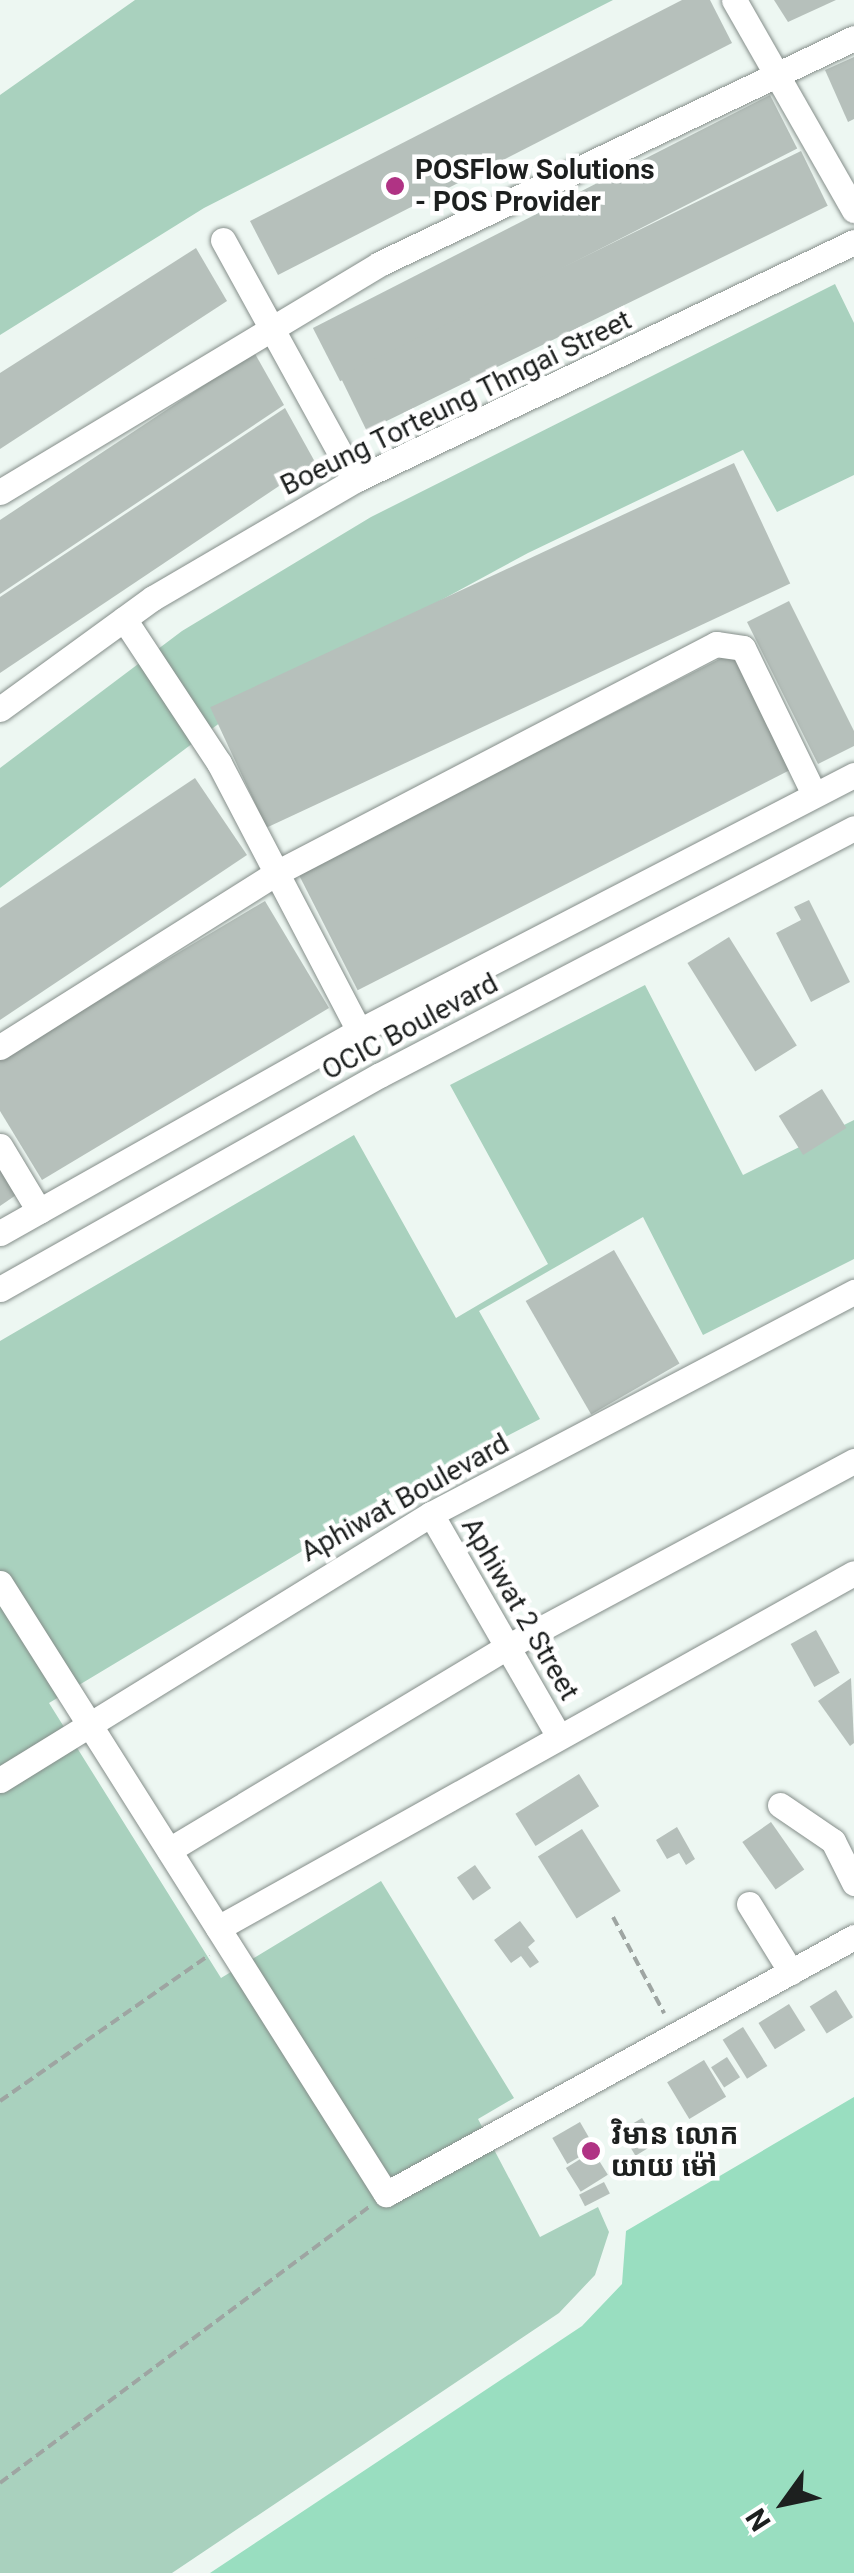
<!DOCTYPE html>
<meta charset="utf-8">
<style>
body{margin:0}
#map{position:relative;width:854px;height:2573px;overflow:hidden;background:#edf7f2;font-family:Roboto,"Noto Sans Khmer",sans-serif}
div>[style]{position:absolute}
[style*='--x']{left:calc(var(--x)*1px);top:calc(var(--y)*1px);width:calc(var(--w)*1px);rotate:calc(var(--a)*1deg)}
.green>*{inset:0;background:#a9d1be}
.water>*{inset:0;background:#99dec0}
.building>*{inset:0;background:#b6c0bb;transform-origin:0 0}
.path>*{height:4px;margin-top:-2px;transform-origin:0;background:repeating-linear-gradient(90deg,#9ea5a2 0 10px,transparent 0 15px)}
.roads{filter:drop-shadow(0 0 2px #858e8a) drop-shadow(0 0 2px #858e8a)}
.minor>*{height:25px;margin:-12.5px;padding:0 12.5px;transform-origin:12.5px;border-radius:12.5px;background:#fff}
.dots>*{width:28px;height:28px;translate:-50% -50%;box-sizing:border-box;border:5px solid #fff;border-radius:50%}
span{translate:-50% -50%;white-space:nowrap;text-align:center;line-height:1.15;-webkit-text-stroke:9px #fff;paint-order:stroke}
.poi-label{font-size:28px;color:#1d201f;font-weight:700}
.left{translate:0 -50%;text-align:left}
.street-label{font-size:28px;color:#1d201f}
.north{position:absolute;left:734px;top:2453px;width:100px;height:100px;-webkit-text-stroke:8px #fff;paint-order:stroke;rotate:237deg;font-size:28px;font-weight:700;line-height:40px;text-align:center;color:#1d201f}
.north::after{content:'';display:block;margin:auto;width:35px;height:45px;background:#1d201f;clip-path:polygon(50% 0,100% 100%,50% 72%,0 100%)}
</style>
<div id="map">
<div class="green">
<i style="clip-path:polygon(135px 0,613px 0,204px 208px,0 335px,0 95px)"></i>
<i style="clip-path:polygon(835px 284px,854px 323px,854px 475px,777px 512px,743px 450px,528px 553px,233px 713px,0 888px,0 768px,182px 631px,371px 517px)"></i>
<i style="clip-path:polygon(645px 985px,743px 1175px,854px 1120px,854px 1259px,703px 1335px,643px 1217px,479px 1311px,540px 1419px,414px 1484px,49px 1703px,221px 1978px,381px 1881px,514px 2098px,478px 2119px,540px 2237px,598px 2207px,609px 2232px,595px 2275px,559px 2313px,172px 2573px,0 2573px,0 1341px,354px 1135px,456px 1318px,548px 1264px,450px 1085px)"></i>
</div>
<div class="water">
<i style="clip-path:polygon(854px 2097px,854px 2573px,210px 2573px,582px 2326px,622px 2284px,626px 2231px)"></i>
</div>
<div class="building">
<i style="clip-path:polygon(682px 0,710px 0,732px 43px,278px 275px,250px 221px)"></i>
<i style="clip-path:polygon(774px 0,836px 0,788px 22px)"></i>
<i style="clip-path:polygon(854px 57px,854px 119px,848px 122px,825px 70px)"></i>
<i style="left:770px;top:95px;width:60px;height:513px;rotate:63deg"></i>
<i style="left:801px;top:151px;width:61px;height:513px;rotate:64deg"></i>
<i style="clip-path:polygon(196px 248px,227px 301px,0 449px,0 373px)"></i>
<i style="clip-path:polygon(254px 352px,284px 405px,0 594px,0 520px)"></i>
<i style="clip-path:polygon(285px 408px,315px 462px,0 673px,0 597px)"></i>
<i style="left:734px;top:463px;width:133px;height:578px;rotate:65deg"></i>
<i style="clip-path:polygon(789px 601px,854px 731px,854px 746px,818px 764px,747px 622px)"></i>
<i style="left:733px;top:652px;width:131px;height:488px;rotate:63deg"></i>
<i style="clip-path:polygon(195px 778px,247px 855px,0 1020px,0 908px)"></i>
<i style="clip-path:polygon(809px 900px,850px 982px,811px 1002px,776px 933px,801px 920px,794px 907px)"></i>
<i style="clip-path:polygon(265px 901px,329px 1008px,42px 1180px,0 1111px,0 1059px)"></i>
<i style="left:729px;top:937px;width:128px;height:49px;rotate:58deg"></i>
<i style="left:822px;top:1089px;width:46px;height:51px;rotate:58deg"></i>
<i style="clip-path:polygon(0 1165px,19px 1193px,0 1206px)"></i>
<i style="left:614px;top:1250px;width:131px;height:102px;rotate:60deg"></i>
<i style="left:816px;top:1630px;width:49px;height:29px;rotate:61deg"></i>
<i style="clip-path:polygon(851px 1678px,854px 1743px,850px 1746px,818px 1701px)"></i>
<i style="left:579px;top:1774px;width:38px;height:75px;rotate:58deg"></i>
<i style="left:771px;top:1822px;width:58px;height:35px;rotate:55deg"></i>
<i style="clip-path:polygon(677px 1827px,695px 1859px,686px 1865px,679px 1853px,667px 1859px,656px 1840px)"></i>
<i style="left:582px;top:1829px;width:73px;height:52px;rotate:58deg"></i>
<i style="left:475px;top:1865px;width:28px;height:22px;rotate:55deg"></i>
<i style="clip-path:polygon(520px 1921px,535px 1941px,528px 1947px,539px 1962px,530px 1968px,521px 1956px,511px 1963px,494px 1940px)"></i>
<i style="left:836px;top:1990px;width:32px;height:31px;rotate:58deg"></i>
<i style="left:789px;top:2004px;width:31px;height:36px;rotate:58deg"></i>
<i style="left:743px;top:2027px;width:46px;height:24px;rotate:58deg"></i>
<i style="left:727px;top:2057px;width:24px;height:19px;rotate:57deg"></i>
<i style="left:704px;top:2060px;width:43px;height:43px;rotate:59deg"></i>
<i style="left:642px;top:2118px;width:29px;height:25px;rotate:59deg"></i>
<i style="left:580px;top:2122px;width:30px;height:32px;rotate:60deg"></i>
<i style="left:593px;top:2151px;width:28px;height:32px;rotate:58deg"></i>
<i style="left:604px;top:2182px;width:13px;height:28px;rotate:63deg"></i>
</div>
<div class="path">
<i style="--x:613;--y:1917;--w:109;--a:62"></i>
<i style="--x:0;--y:2101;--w:255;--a:-34.9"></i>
<i style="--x:0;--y:2483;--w:462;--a:-36.8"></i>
</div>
<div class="roads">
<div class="minor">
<i style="--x:734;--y:0;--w:242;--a:60.3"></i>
<i style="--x:223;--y:240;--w:274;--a:61.2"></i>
<i style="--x:0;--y:492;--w:442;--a:-31"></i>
<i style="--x:379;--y:264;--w:526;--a:-25.44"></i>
<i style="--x:124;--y:619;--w:173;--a:56.6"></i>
<i style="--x:219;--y:763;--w:302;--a:62.4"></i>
<i style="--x:0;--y:709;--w:189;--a:-36"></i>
<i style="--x:153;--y:598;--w:234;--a:-30.3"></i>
<i style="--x:355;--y:480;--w:553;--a:-25.5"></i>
<i style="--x:0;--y:1047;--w:326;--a:-32.2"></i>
<i style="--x:276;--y:873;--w:496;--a:-27.5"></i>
<i style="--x:716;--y:644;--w:27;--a:8"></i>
<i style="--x:743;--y:648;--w:162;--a:64.1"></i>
<i style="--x:0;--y:1146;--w:76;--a:59"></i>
<i style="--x:0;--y:1233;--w:412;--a:-29.4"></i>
<i style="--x:359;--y:1031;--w:557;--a:-27.35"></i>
<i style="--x:0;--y:1289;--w:436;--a:-29.4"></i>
<i style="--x:380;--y:1075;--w:534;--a:-27.52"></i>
<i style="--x:431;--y:1514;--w:253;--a:60.1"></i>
<i style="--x:0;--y:1583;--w:723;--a:57.72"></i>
<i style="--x:386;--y:2194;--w:534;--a:-28.77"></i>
<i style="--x:0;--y:1780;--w:506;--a:-31.68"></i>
<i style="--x:431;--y:1514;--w:478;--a:-27.7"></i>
<i style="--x:780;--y:1805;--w:64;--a:34.2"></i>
<i style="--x:833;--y:1841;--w:47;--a:63.4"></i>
<i style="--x:169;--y:1850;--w:394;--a:-31"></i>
<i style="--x:507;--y:1647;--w:394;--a:-28.2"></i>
<i style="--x:749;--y:1904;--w:80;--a:58.3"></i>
<i style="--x:218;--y:1928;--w:728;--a:-29.17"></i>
</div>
</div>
<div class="dots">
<i style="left:395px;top:186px;background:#b03384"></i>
<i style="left:591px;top:2151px;background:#b03384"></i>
</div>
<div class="poi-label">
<span class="left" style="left:415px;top:186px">POSFlow Solutions<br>- POS Provider</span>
<span class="left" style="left:611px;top:2151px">វិមាន លោក<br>យាយ ម៉ៅ</span>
</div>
<div class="street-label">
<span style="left:456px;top:403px;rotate:-26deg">Boeung Torteung Thngai Street</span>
<span style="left:410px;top:1027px;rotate:-28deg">OCIC Boulevard</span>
<span style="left:405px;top:1498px;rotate:-29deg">Aphiwat Boulevard</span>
<span style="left:520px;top:1609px;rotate:60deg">Aphiwat 2 Street</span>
</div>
<div class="north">N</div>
</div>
